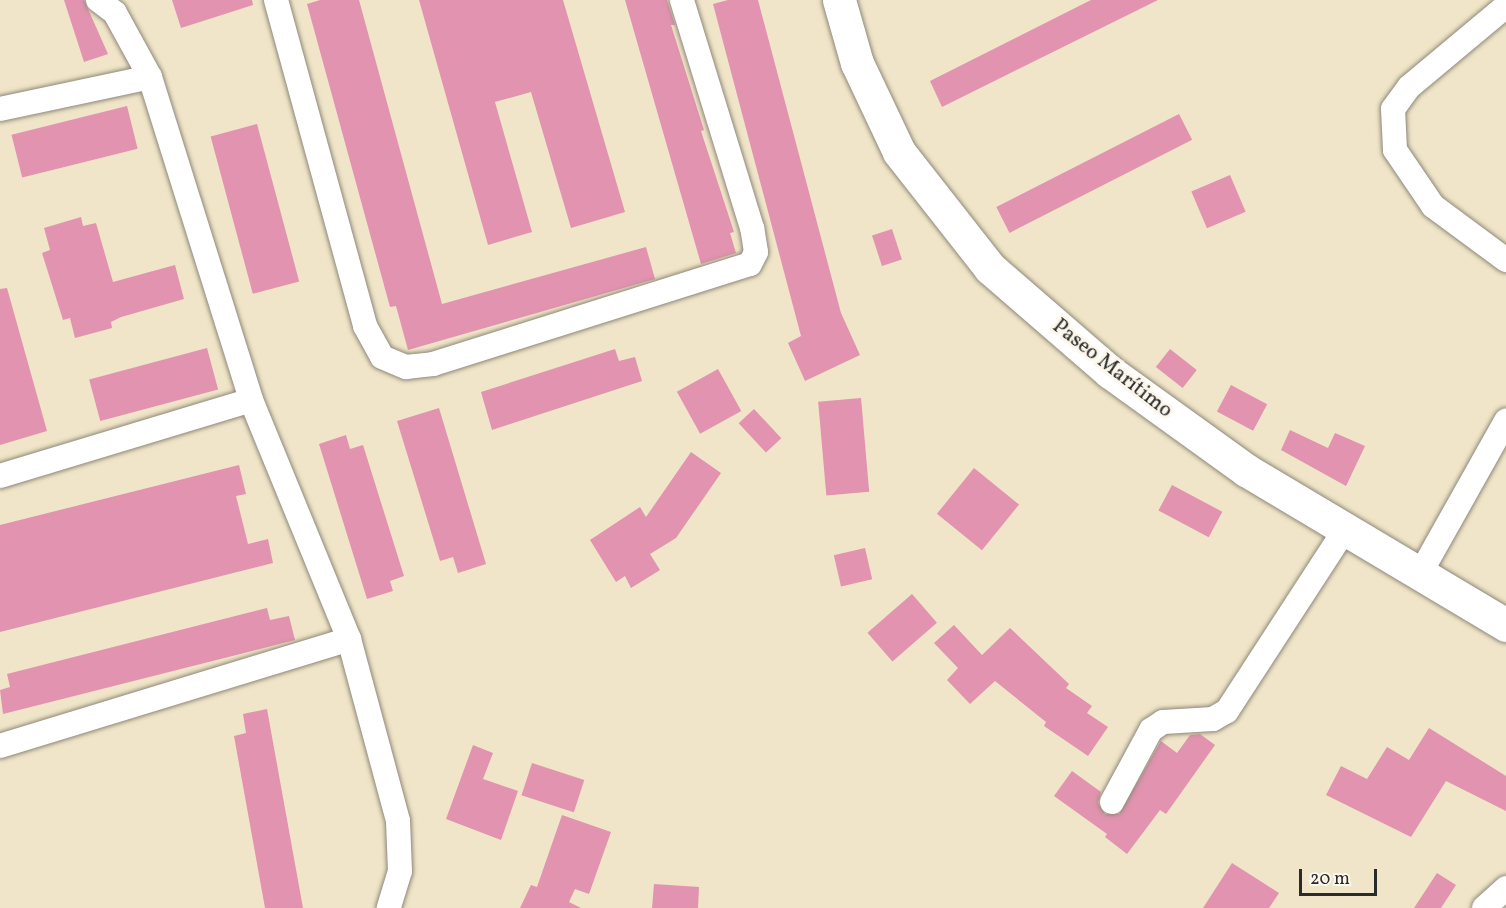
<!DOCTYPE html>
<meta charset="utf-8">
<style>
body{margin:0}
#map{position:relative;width:1506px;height:908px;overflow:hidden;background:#f0e5c8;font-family:Vollkorn,serif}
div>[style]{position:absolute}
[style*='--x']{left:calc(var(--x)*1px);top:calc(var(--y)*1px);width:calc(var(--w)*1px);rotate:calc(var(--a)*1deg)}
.building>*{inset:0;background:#e193af;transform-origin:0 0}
.roads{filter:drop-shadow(0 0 2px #8e887a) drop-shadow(0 0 2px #8e887a)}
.minor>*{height:24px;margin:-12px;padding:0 12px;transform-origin:12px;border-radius:12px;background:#fff}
.secondary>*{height:33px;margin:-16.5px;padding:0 16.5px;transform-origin:16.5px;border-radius:16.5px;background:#fff}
span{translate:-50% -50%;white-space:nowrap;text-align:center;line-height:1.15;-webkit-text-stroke:6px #fbf7ec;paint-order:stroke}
.street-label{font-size:21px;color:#2b2b2b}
.scale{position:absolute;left:1299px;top:869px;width:78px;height:27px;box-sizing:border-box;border:3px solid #2b2b2b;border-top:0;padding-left:8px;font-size:18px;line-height:21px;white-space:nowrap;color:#2b2b2b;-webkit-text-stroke:4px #fbf7ec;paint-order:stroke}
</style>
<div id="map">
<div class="building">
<i style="clip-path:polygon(64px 0,84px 0,108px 54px,84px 62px)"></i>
<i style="clip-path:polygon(172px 0,252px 0,253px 5px,181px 28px)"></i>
<i style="clip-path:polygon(320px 0,359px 0,442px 304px,646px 247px,655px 279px,408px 350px,396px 306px,390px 307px,307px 4px)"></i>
<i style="clip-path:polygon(419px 0,563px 0,625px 212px,571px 228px,531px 92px,495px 102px,532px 232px,488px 245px)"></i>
<i style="clip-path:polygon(625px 0,667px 0,675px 25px,671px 25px,704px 130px,701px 131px,734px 232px,730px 233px,736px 253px,701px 264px)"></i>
<i style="clip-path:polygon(728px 0,758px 0,841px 313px,860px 355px,805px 381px,788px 343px,801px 336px,713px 4px)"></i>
<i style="clip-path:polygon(1091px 0,1158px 0,942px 107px,930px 81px)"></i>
<i style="left:127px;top:106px;width:44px;height:119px;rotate:76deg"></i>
<i style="left:1179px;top:114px;width:29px;height:205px;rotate:63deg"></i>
<i style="left:257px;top:124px;width:163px;height:48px;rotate:75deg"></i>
<i style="left:1230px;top:175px;width:40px;height:42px;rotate:67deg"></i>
<i style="clip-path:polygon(81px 217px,83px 226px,96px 223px,113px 282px,175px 265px,184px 299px,121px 317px,111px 322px,112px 328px,75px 338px,70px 318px,63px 320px,42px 253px,50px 250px,44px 228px)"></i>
<i style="left:892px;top:229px;width:32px;height:21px;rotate:72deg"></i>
<i style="clip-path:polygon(7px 288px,47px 431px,0 445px,0 289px)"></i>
<i style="left:207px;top:348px;width:43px;height:122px;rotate:75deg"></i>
<i style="clip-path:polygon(615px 349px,619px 361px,635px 357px,642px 381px,492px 430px,481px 392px)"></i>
<i style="left:1170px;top:349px;width:34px;height:23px;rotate:38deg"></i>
<i style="left:718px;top:369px;width:48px;height:47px;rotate:61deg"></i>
<i style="left:1231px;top:385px;width:41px;height:30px;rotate:28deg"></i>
<i style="left:861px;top:398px;width:94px;height:43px;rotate:85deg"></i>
<i style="clip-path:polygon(439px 408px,486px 564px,458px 573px,453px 557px,440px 561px,397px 421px)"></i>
<i style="left:754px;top:409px;width:40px;height:21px;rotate:47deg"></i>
<i style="clip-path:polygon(1290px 430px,1328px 448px,1335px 433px,1365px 446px,1346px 486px,1281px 450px)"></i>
<i style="clip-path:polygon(346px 435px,350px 449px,363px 445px,404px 576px,390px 581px,393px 591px,367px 599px,319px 444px)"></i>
<i style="clip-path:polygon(691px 452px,721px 473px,676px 538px,650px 554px,660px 570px,631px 588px,625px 576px,616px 582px,590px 540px,640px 507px,646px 517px)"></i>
<i style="clip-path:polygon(239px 465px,246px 494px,236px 496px,248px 544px,268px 539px,273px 563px,0 632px,0 525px)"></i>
<i style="left:974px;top:468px;width:58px;height:59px;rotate:39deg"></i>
<i style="left:1172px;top:485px;width:57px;height:29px;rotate:28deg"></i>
<i style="left:865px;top:548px;width:32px;height:32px;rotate:77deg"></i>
<i style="left:912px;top:594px;width:38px;height:59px;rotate:49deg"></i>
<i style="clip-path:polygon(267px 608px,270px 620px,289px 616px,295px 640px,3px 714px,0 690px,10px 687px,7px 674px)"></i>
<i style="clip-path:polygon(954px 625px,982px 655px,1010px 628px,1069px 684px,1066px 688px,1092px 706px,1087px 713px,1108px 727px,1088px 756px,1044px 726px,1046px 722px,995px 681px,970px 704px,947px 680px,958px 668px,934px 643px)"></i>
<i style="clip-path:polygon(267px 709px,303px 908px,265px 908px,234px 736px,246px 733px,243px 714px)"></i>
<i style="clip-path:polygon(1429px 728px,1506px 776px,1506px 811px,1446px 781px,1411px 837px,1326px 795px,1341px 766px,1367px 779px,1387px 747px,1409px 760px)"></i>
<i style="clip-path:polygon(1200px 734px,1215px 745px,1166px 814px,1160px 810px,1127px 854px,1105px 837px,1107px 834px,1054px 796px,1072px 771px,1101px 792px,1098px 803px,1105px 814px,1119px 814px,1161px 741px,1177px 753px,1190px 735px)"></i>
<i style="clip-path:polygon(473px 745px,493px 753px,483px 779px,518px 791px,501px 840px,446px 819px)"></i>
<i style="left:532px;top:763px;width:55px;height:34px;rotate:18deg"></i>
<i style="clip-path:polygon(562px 815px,611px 832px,589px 894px,575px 889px,569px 902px,581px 908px,520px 908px,531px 885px,537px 887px)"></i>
<i style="clip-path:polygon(1232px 863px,1279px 893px,1269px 908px,1203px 908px)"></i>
<i style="clip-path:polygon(1437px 873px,1456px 885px,1441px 908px,1414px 908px)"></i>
<i style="clip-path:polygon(654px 884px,699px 887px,698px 908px,652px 908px)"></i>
</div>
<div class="roads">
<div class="minor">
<i style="--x:98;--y:0;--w:21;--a:37"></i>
<i style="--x:115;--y:13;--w:73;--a:61.3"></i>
<i style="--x:150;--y:77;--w:338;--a:72.6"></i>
<i style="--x:251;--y:400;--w:258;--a:67.7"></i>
<i style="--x:349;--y:639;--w:188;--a:74.9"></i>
<i style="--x:398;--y:821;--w:50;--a:87.7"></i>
<i style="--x:400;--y:871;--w:39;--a:107"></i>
<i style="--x:276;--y:0;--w:338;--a:74.7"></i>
<i style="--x:365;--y:326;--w:35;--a:61"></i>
<i style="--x:382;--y:357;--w:26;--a:23"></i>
<i style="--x:406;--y:367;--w:27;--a:-6"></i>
<i style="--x:433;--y:364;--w:332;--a:-17.5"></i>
<i style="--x:750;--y:264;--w:13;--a:-63"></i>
<i style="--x:756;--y:252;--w:24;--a:-99"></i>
<i style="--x:752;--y:228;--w:239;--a:-107.1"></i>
<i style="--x:1506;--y:6;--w:126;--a:140.1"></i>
<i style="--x:1409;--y:87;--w:27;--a:126"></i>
<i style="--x:1393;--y:109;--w:41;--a:87.2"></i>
<i style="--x:1395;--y:150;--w:68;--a:55.8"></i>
<i style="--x:1433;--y:206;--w:91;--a:36.5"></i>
<i style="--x:0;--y:109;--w:153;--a:-12"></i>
<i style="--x:0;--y:476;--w:262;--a:-16.8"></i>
<i style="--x:1420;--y:574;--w:176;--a:-60.7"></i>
<i style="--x:0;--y:746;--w:365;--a:-17"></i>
<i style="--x:1112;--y:802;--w:82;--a:-61.6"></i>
<i style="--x:1151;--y:730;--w:14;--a:-34"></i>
<i style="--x:1163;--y:722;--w:50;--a:-3.4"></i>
<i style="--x:1213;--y:719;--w:16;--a:-30"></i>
<i style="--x:1227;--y:711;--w:217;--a:-57"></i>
<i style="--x:1484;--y:908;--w:30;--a:-42"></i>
</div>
<div class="secondary">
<i style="--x:839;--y:0;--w:66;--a:74.1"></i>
<i style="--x:857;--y:63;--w:98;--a:64.7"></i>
<i style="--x:899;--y:152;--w:147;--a:51.9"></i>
<i style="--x:990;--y:268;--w:159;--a:40.9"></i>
<i style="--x:1110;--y:372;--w:168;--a:35.8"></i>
<i style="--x:1246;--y:470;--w:303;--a:30.8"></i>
</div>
</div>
<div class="street-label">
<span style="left:1112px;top:369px;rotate:38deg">Paseo Marítimo</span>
</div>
<div class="scale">20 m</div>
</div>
